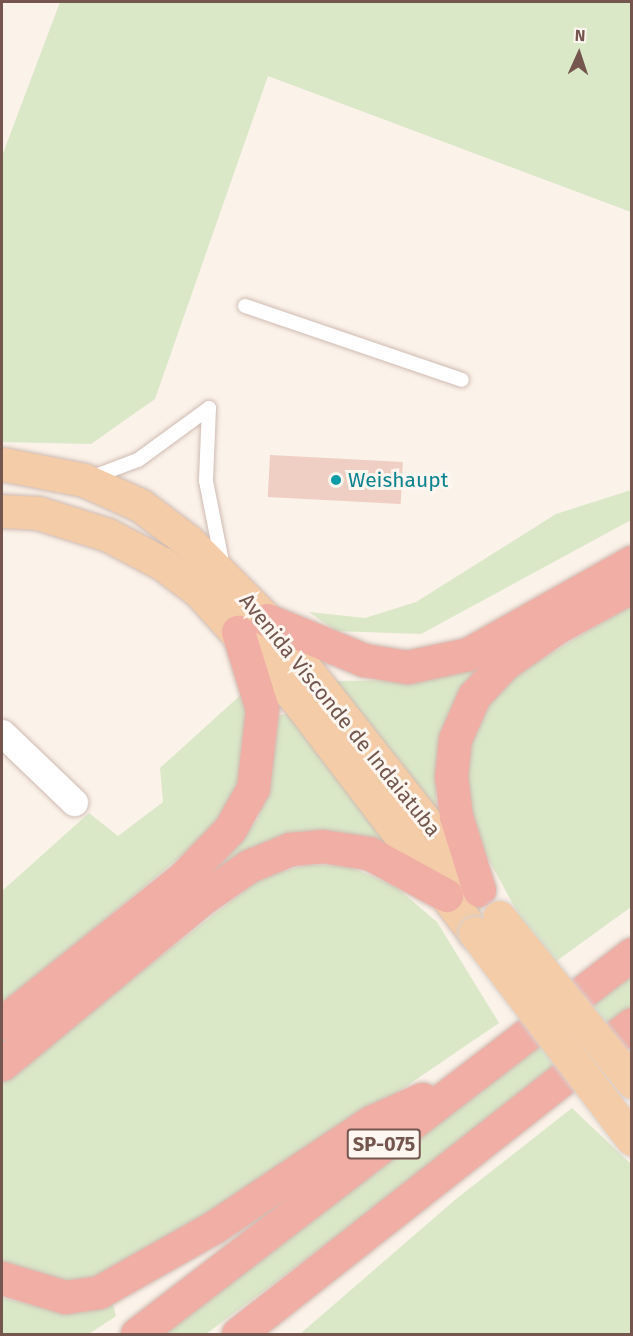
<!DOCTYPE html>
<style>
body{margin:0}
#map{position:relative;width:633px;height:1336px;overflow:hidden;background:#fbf2e9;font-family:"Fira Sans",sans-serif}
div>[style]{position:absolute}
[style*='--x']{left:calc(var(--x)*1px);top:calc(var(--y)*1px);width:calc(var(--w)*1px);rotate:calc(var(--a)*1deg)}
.green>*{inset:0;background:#dae8c8}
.building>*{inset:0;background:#efcec3;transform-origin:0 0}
.roads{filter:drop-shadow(0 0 2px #cfbbb2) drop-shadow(0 0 2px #cfbbb2)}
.lane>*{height:14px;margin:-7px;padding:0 7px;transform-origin:7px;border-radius:7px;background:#fff}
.street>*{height:27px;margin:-13.5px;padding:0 13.5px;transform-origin:13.5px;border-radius:13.5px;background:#fff}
.primary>*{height:33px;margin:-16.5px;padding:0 16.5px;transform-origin:16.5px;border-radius:16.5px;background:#f4cca7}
.highway>*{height:33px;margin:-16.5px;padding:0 16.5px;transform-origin:16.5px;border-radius:16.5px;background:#f0aea5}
.bridges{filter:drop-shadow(0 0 2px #d8d0cd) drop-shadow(0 0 2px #d8d0cd)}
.primary-bridge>*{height:33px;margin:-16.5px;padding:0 16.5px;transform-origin:16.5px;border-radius:16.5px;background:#f4cca7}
.dots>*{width:16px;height:16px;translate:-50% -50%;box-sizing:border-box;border:3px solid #fef6f0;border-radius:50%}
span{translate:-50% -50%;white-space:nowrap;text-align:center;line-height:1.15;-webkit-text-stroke:6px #fef6f0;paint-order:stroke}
.shield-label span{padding:2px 4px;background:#fef6f0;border:2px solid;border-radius:4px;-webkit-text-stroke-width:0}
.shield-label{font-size:20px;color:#74564e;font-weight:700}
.culture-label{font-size:21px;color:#0d838f}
.left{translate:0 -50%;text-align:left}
.street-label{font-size:21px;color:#74564e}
.frame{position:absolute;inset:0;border:3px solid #74564e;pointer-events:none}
.north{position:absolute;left:549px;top:24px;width:60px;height:60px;-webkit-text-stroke:4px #fef6f0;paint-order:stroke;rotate:3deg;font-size:16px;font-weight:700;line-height:24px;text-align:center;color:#74564e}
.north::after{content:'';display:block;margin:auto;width:21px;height:27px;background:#74564e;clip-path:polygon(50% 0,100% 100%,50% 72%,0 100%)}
</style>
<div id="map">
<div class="green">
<i style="clip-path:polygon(60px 2px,631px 2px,631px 212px,268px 76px,155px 399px,91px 444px,2px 442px,2px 156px)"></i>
<i style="clip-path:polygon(631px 490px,631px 520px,421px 634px,336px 631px,309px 612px,365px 618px,416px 602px,556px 514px)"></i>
<i style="clip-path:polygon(631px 605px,631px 907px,555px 962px,521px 919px,477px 838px,468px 801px,467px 755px,476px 722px,509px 679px)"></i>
<i style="clip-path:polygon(518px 639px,436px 780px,436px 814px,334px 681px,430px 680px)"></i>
<i style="clip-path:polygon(245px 691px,251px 725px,236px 793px,221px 822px,2px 1006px,2px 891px,89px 813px,118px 836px,163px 802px,160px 768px)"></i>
<i style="clip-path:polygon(288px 713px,391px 841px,218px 869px,258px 819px,270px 779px,278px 716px)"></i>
<i style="clip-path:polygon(307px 865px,348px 866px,396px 887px,437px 922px,499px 1023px,248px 1194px,87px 1283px,38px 1281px,2px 1266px,2px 1081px,262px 877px)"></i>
<i style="clip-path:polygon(631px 969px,631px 1009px,520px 1099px,206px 1334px,159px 1334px)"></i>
<i style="clip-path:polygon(572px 1108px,631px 1164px,631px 1334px,300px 1334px,456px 1199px)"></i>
<i style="clip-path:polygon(2px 1298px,58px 1311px,113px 1304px,116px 1316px,89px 1334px,2px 1334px)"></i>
</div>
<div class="building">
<i style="left:270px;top:455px;width:133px;height:42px;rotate:3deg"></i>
</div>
<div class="roads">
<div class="lane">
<i style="--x:245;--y:306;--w:229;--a:18.8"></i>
<i style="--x:209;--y:408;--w:73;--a:92.4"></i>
<i style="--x:206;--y:481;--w:88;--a:78.8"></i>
<i style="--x:90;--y:478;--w:51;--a:-20.6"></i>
<i style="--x:138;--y:460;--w:88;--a:-36.2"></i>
</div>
<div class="street">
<i style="--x:2;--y:733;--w:100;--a:43.8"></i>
</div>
<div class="primary">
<i style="--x:2;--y:464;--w:84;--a:11"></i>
<i style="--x:84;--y:480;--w:61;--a:24.1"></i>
<i style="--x:140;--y:505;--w:60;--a:36.9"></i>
<i style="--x:188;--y:541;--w:112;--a:45"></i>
<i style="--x:267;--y:620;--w:338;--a:51.8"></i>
<i style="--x:2;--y:511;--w:36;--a:3"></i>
<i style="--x:38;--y:513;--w:73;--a:17.4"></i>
<i style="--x:108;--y:535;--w:62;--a:27.8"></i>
<i style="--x:163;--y:564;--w:45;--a:36.9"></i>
<i style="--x:199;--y:591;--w:148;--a:48"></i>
<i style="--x:298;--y:701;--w:292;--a:52.7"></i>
</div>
<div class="highway">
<i style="--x:267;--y:620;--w:105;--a:22.4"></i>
<i style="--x:364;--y:660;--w:44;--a:9.2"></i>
<i style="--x:407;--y:667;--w:62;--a:-12"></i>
<i style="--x:468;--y:654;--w:188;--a:-29.3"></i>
<i style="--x:479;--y:890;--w:77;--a:-107.3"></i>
<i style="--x:456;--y:816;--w:40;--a:-97.1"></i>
<i style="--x:451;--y:776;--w:37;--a:-84"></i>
<i style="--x:455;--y:739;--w:47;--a:-66.2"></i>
<i style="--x:474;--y:696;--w:44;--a:-46.8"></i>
<i style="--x:504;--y:664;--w:65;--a:-34.9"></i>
<i style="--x:557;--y:627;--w:85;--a:-28.7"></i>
<i style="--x:2;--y:1023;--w:233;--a:-38.7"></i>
<i style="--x:184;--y:877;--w:66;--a:-46.2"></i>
<i style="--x:230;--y:829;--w:47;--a:-60.7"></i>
<i style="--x:253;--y:788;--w:80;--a:-83.5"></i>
<i style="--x:262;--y:709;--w:81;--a:-107.3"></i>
<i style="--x:2;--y:1064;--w:257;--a:-39.6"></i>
<i style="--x:200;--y:900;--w:60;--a:-34.8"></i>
<i style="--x:249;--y:866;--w:44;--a:-22.5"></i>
<i style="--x:290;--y:849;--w:32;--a:-5"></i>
<i style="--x:322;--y:846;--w:48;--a:8.5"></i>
<i style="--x:369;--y:853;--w:88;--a:28.6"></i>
<i style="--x:2;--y:1278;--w:66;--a:16.8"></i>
<i style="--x:65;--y:1297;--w:34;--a:-8"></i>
<i style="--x:99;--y:1292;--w:132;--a:-29.5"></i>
<i style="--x:214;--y:1227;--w:189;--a:-33.8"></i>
<i style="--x:371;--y:1122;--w:56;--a:-24.3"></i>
<i style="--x:137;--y:1334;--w:624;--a:-37.51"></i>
<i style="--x:238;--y:1334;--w:501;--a:-38.2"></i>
</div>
</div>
<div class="bridges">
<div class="primary-bridge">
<i style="--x:499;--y:917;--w:212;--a:51.1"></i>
<i style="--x:475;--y:933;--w:259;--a:52.7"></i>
</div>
</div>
<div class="dots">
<i style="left:336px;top:480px;background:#0f9aa8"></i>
</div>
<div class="shield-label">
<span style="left:384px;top:1144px">SP-075</span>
</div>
<div class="culture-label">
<span class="left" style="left:348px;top:480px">Weishaupt</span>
</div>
<div class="street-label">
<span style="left:340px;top:715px;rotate:51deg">Avenida Visconde de Indaiatuba</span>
</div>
<div class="frame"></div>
<div class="north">N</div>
</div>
